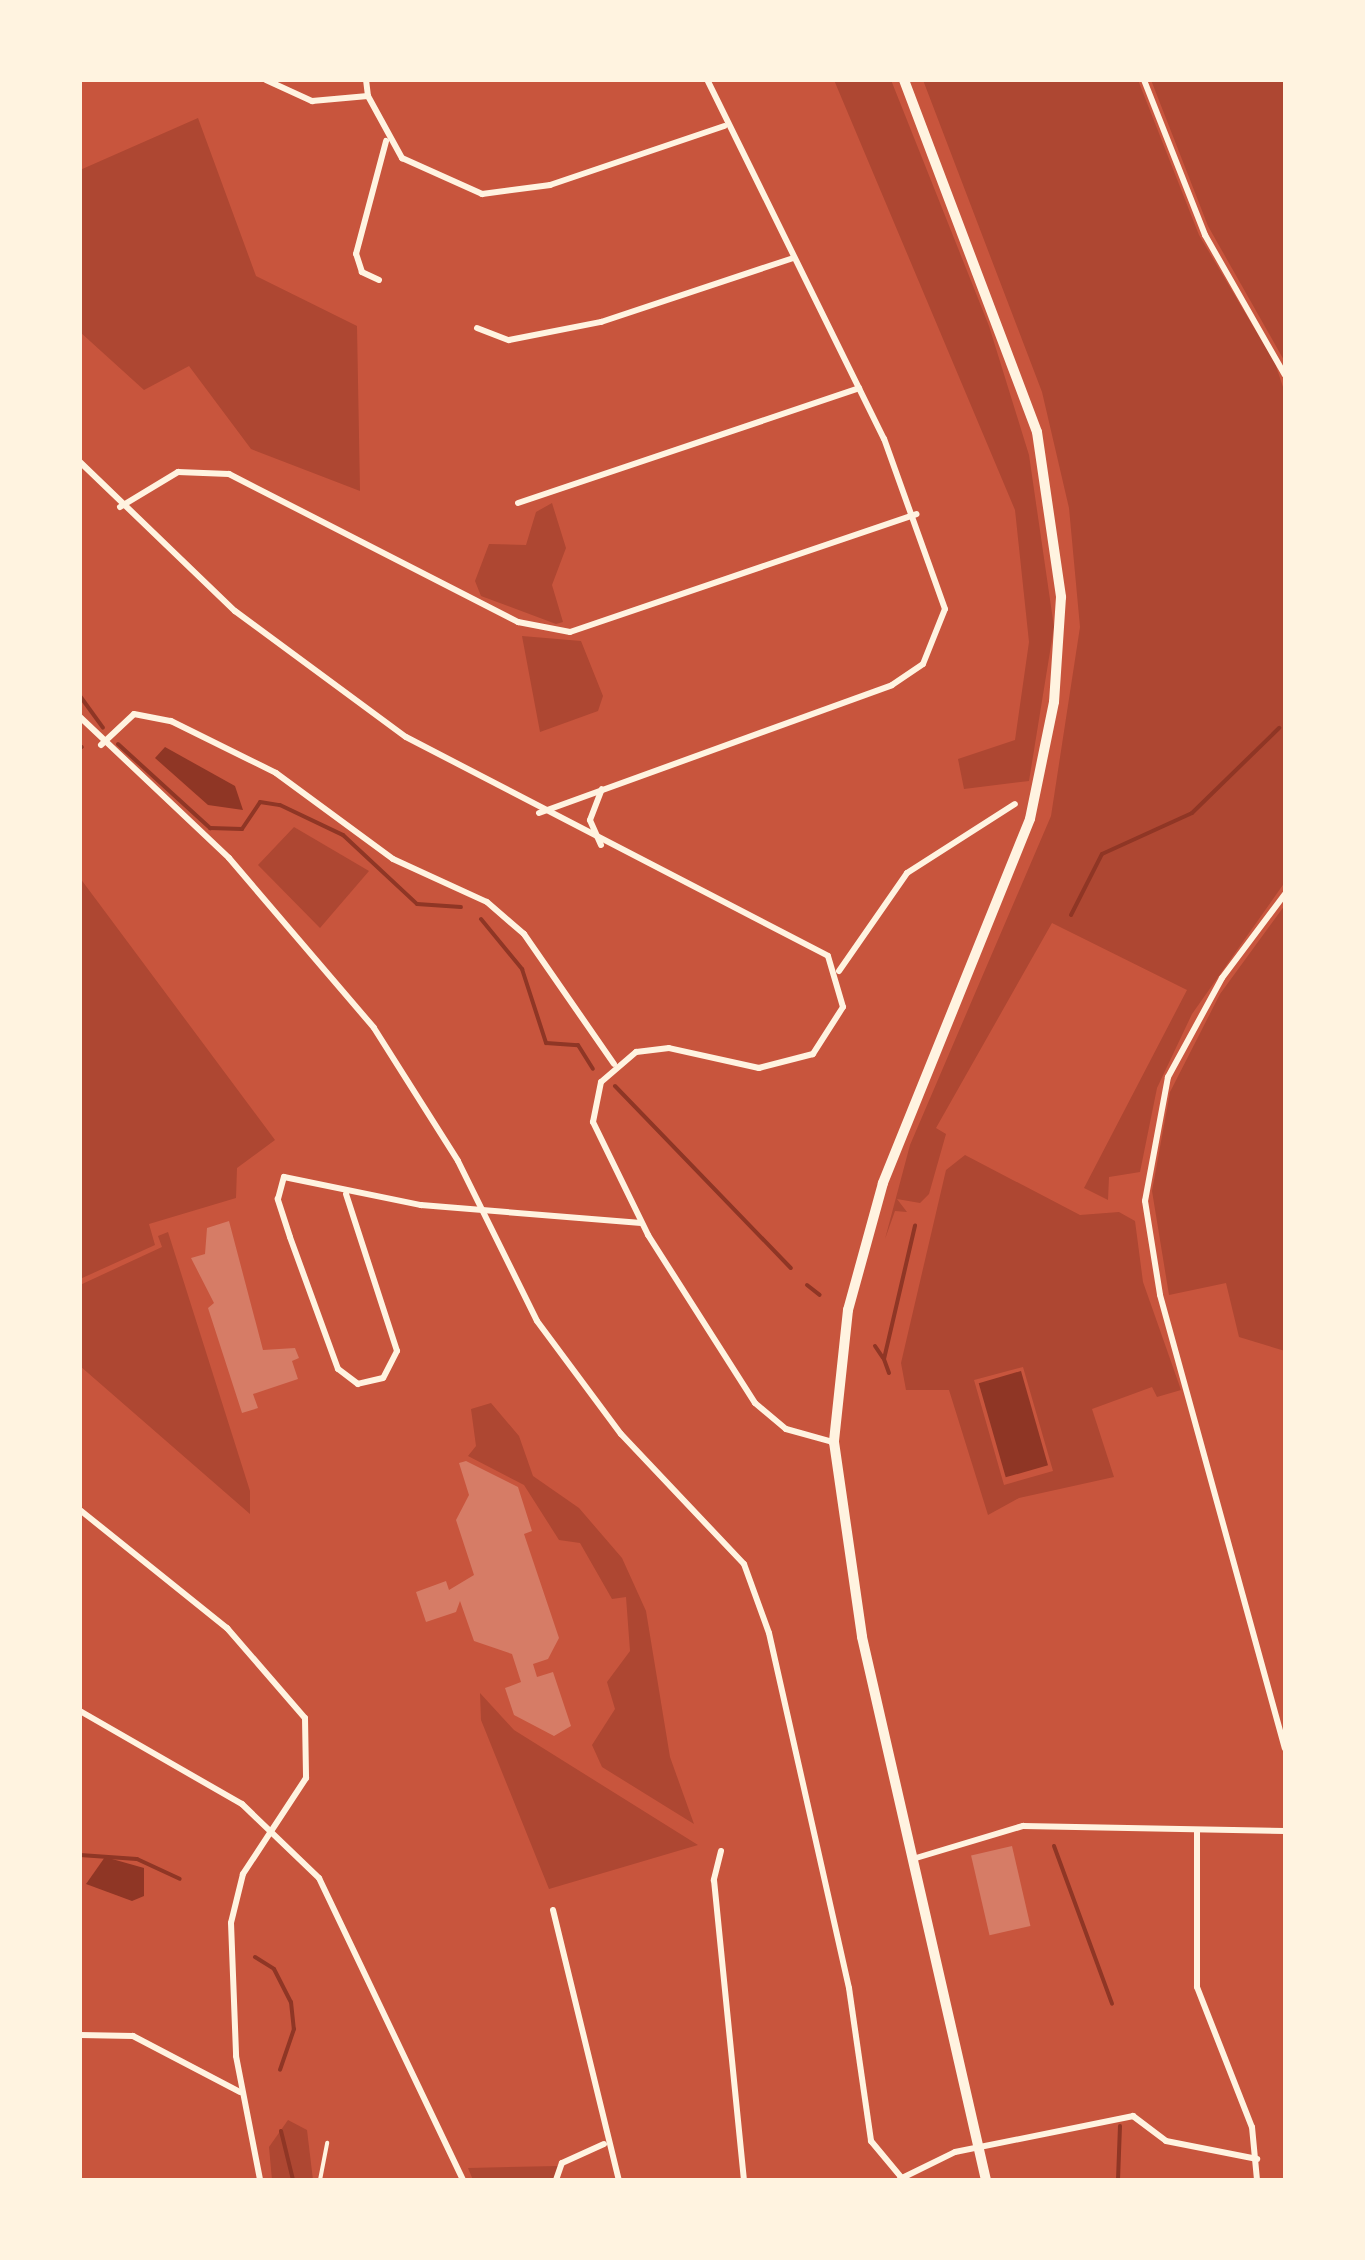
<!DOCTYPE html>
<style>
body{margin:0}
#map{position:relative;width:1365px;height:2260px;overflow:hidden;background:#c8553d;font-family:Lato,sans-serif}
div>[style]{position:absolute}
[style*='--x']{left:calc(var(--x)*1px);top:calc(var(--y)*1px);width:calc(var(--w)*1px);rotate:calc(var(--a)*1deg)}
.green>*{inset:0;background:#ae4732}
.water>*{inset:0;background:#8f3625;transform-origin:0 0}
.stream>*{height:4px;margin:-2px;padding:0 2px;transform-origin:2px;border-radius:2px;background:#8f3625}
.building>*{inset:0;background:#d67c66;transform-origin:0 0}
.service>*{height:4px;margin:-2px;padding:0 2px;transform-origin:2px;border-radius:2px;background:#fff3e0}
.minor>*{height:6px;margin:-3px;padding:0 3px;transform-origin:3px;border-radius:3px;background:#fff3e0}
.primary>*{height:10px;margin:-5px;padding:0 5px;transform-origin:5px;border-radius:5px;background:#fff3e0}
span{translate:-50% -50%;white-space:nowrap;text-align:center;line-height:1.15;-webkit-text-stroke:8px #fff3e0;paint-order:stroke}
.frame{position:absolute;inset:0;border:82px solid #fff3e0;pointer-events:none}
</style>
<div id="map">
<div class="green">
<i style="clip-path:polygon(834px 80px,891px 80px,989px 326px,1029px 455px,1054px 627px,1029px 781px,964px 789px,958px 759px,1015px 740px,1029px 642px,1015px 510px)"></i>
<i style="clip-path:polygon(923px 80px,1138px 80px,1199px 235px,1275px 363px,1285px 393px,1285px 882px,1192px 1014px,1157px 1088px,1140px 1172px,1109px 1177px,1108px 1200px,1084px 1188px,1187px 990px,1052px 923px,936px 1128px,946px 1134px,929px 1194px,920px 1203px,897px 1199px,907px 1212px,895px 1211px,885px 1239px,910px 1145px,1051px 816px,1080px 627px,1069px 508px,1042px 392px)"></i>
<i style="clip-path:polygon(1151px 80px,1285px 80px,1285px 362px,1208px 226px)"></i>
<i style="clip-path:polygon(198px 118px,256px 276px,357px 326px,360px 491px,251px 449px,189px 366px,144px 390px,80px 332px,80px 170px)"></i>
<i style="clip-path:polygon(552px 503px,566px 548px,552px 585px,563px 622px,556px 624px,481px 596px,475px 581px,489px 544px,526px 545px,536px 512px)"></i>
<i style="clip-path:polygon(522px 636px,581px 641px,603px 696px,598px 711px,540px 732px)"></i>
<i style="clip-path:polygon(294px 827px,369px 871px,320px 928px,258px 865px)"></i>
<i style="clip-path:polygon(80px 878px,275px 1140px,237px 1168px,236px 1198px,149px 1224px,155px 1245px,80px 1279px)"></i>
<i style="clip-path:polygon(1285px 905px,1285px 1351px,1239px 1337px,1226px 1283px,1169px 1295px,1152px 1191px,1170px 1092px,1220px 994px)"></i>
<i style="clip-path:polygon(evenodd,965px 1155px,1080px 1215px,1119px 1212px,1135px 1221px,1143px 1282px,1181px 1390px,1157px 1397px,1152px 1387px,1092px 1409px,1114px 1477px,1019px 1498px,988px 1515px,949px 1390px,906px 1390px,901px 1363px,946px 1170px,965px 1155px,1023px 1367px,1053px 1471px,1004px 1485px,974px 1380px,1023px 1367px)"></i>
<i style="clip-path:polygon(168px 1232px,250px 1491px,250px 1514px,80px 1366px,80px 1285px,162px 1247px,158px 1236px)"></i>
<i style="clip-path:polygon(491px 1403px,519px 1436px,533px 1476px,579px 1508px,622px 1558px,646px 1611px,670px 1757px,694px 1824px,602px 1767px,592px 1745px,615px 1709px,607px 1682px,630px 1651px,626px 1597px,612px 1599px,580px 1543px,559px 1540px,524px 1485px,468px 1456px,476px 1446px,471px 1409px)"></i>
<i style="clip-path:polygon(480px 1693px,514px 1730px,698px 1845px,549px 1889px,481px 1720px)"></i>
<i style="clip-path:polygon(288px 2120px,307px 2130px,313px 2180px,272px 2180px,269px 2147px)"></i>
<i style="clip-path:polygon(558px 2166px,553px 2180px,473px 2180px,468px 2168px)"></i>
</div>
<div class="water">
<i style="clip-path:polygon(165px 747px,235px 786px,243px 810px,208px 805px,155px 758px)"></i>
<i style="left:1021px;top:1371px;width:98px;height:44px;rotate:74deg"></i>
<i style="clip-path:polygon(105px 1857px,144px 1868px,144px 1896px,132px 1901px,86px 1884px)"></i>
</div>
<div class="stream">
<i style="--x:80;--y:696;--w:39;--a:54"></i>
<i style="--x:118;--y:744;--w:125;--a:42.4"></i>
<i style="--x:210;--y:828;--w:32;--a:2"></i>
<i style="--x:242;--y:829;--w:32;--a:-56"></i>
<i style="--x:260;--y:802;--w:20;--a:9"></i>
<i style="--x:280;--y:805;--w:70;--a:25.5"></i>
<i style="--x:343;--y:835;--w:101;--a:43"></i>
<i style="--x:417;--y:904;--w:44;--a:3.9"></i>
<i style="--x:80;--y:748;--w:2;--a:-27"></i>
<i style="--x:1071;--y:915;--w:68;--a:-63.1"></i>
<i style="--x:1102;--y:854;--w:99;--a:-24.5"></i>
<i style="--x:1192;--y:813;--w:122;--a:-44.3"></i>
<i style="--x:481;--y:919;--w:65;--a:50.6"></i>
<i style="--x:522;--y:969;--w:78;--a:72"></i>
<i style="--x:546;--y:1043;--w:32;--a:4"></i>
<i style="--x:578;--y:1045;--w:28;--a:58"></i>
<i style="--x:615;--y:1086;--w:253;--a:46"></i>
<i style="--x:807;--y:1285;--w:16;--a:38"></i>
<i style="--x:875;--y:1346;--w:14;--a:56"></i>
<i style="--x:889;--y:1373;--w:15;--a:-110"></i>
<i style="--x:884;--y:1359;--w:137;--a:-76.9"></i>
<i style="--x:1054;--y:1846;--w:168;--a:69.8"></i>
<i style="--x:80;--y:1855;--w:57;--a:4"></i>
<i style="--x:137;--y:1859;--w:47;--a:24.9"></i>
<i style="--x:255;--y:1957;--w:22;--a:32"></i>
<i style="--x:274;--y:1969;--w:37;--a:63"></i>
<i style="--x:291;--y:2002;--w:27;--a:84"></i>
<i style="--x:294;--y:2029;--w:43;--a:108.9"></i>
<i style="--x:281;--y:2131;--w:50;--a:76.2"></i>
<i style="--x:1118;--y:2180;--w:54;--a:-87.9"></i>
</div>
<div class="building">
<i style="clip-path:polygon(229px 1221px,263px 1350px,295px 1348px,299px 1358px,292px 1361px,298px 1379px,253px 1394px,258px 1408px,242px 1413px,208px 1308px,214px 1303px,191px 1258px,205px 1254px,207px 1228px)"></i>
<i style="clip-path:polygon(466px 1461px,518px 1487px,532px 1531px,524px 1534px,559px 1638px,548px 1659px,533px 1664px,537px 1677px,553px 1672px,571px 1726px,554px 1736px,514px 1715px,505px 1688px,521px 1682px,512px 1654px,474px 1641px,460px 1601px,456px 1612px,426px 1622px,416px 1592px,446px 1581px,449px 1590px,474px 1575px,456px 1520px,469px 1495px,459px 1463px)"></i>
<i style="left:1012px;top:1846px;width:82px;height:42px;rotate:77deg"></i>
</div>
<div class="service">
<i style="--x:320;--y:2180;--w:38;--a:-79"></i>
</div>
<div class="minor">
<i style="--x:266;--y:80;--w:51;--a:24.5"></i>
<i style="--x:312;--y:101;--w:56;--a:-5.1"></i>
<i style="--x:368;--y:96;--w:16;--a:-97"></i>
<i style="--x:1144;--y:80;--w:167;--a:68.5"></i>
<i style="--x:1205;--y:235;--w:161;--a:60.3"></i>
<i style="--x:368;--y:96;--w:71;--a:61.3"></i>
<i style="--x:402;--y:158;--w:88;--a:24.2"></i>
<i style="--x:482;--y:194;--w:69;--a:-7.5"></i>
<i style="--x:550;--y:185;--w:184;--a:-18.7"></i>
<i style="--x:379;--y:280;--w:19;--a:-155"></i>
<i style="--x:362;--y:272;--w:19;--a:-108"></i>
<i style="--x:356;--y:254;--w:117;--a:-75.1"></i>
<i style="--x:477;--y:328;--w:34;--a:21"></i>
<i style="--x:509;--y:340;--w:94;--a:-11.1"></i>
<i style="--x:601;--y:322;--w:202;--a:-18.4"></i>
<i style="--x:80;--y:462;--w:215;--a:43.9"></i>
<i style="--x:235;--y:611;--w:212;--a:36.4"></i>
<i style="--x:406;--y:737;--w:475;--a:27.4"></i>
<i style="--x:828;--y:956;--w:53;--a:73.6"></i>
<i style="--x:843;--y:1007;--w:56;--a:122.6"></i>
<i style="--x:813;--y:1054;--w:56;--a:165.5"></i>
<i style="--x:759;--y:1068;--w:92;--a:-167.5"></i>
<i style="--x:669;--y:1048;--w:33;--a:173"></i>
<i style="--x:636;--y:1052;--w:46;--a:139.4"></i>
<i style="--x:601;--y:1082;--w:41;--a:101.3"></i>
<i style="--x:593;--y:1122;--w:126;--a:64"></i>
<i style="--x:648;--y:1235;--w:199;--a:57.5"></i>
<i style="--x:755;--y:1403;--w:40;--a:40"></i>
<i style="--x:786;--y:1429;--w:49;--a:15.5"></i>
<i style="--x:518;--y:503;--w:360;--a:-18.6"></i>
<i style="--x:120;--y:507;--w:68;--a:-31.1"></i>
<i style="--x:178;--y:472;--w:51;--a:2.2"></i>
<i style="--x:229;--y:474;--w:325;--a:27.1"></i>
<i style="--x:518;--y:622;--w:53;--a:10.9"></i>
<i style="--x:570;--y:632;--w:366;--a:-18.8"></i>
<i style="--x:80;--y:717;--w:205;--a:43.4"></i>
<i style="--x:229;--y:858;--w:223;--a:49.5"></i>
<i style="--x:374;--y:1028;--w:157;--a:57.7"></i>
<i style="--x:458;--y:1161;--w:178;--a:63.7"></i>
<i style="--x:537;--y:1321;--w:141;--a:53.4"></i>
<i style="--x:621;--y:1434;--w:179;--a:46.6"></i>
<i style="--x:744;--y:1564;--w:73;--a:70.1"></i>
<i style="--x:769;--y:1633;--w:364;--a:77.3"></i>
<i style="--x:849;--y:1988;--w:155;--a:81.8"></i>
<i style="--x:871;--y:2141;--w:47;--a:50.2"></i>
<i style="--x:101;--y:745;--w:45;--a:-43.2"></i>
<i style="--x:134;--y:714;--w:38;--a:11"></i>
<i style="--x:171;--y:721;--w:117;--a:26.3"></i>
<i style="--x:276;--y:773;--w:145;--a:36.3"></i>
<i style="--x:393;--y:859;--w:103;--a:24.6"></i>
<i style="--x:487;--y:902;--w:49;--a:40.9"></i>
<i style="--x:524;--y:934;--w:158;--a:55.3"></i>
<i style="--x:539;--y:813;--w:375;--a:-19.9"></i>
<i style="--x:892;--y:685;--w:37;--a:-34"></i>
<i style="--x:923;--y:664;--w:59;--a:-68.2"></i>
<i style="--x:945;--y:609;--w:181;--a:-109.7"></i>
<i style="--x:884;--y:439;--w:400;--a:-116.2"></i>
<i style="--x:601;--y:845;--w:27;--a:-114"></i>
<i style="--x:590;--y:820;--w:33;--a:-69"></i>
<i style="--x:1285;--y:894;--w:105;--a:126.9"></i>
<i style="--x:1222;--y:978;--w:113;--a:118.6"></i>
<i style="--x:1168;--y:1077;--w:126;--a:100.5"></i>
<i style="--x:1145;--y:1201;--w:95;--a:80.9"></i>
<i style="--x:1160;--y:1295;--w:470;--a:74.6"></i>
<i style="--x:839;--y:971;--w:119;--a:-55.2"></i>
<i style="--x:907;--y:873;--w:128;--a:-32.6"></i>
<i style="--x:346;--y:1194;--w:165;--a:72"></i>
<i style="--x:397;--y:1351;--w:30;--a:117"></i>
<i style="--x:383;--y:1378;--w:26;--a:167"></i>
<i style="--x:358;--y:1384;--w:25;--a:-143"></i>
<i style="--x:338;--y:1369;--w:140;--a:-110"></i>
<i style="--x:290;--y:1237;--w:40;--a:-108"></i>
<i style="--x:278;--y:1199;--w:23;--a:-75"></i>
<i style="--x:284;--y:1177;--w:140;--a:11.6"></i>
<i style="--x:421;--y:1205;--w:221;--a:4.7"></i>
<i style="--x:80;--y:1510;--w:189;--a:38.8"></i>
<i style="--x:227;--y:1628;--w:119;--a:49.1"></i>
<i style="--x:305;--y:1718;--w:60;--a:89"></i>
<i style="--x:306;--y:1778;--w:115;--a:123.3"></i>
<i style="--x:243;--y:1874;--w:50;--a:103.8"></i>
<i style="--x:231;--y:1923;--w:133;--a:87.8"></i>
<i style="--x:236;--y:2056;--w:126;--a:79"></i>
<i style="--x:80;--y:1711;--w:187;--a:29.9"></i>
<i style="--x:242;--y:1804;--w:107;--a:43.9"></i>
<i style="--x:319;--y:1878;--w:335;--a:64.5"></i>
<i style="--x:1197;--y:1831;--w:156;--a:90"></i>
<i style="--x:1197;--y:1987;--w:150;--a:68.6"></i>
<i style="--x:1252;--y:2127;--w:53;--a:84.6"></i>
<i style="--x:721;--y:1851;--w:30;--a:104"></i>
<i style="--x:714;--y:1880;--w:301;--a:84.3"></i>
<i style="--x:916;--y:1858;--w:112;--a:-16.7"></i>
<i style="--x:1023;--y:1826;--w:262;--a:1.1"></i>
<i style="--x:553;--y:1910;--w:278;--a:76.3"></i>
<i style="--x:80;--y:2035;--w:53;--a:1.1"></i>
<i style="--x:133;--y:2036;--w:121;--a:27.6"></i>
<i style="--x:900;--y:2179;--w:61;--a:-26.1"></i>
<i style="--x:955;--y:2152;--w:182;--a:-11.4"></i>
<i style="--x:1133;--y:2116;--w:41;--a:37.1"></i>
<i style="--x:1166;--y:2141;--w:93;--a:11.2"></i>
<i style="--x:556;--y:2180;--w:18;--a:-71"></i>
<i style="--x:562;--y:2163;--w:46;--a:-24.3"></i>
</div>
<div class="primary">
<i style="--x:904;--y:80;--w:376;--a:69.3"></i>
<i style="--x:1037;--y:432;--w:167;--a:81.7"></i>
<i style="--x:1061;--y:597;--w:105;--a:93.8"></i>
<i style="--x:1054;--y:702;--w:119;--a:101.6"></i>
<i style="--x:1030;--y:819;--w:393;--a:112"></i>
<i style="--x:883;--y:1183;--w:132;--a:105.4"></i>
<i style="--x:848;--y:1310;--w:133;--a:96.1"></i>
<i style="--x:834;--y:1442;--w:197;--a:81.8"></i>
<i style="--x:862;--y:1637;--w:557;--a:77.14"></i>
</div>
<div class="frame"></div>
</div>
